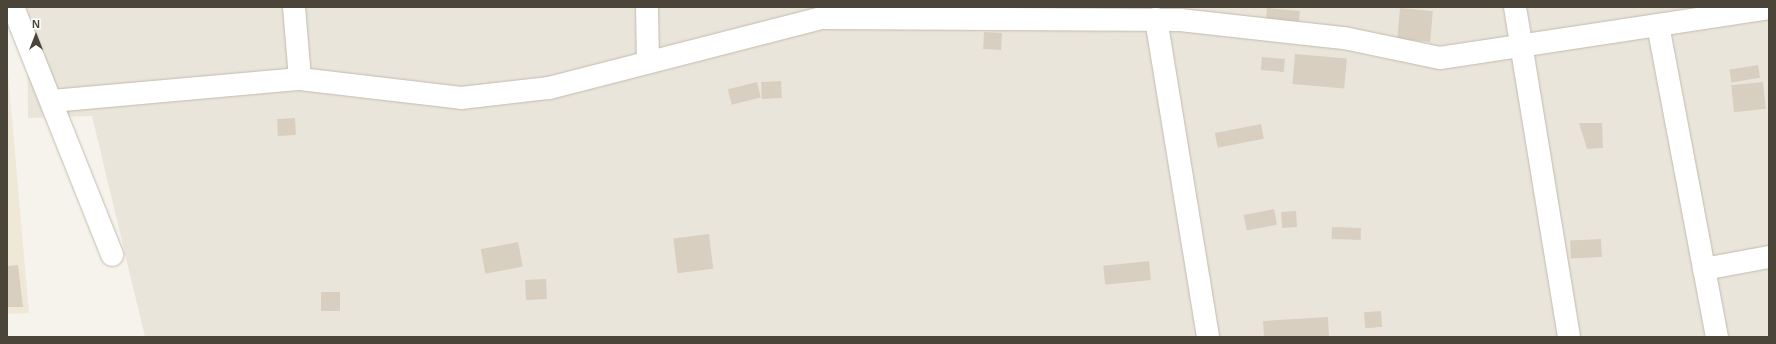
<!DOCTYPE html>
<style>
body{margin:0}
#map{position:relative;width:1776px;height:344px;overflow:hidden;background:#f6f3ec;font-family:Arial,sans-serif}
div>[style]{position:absolute}
[style*='--x']{left:calc(var(--x)*1px);top:calc(var(--y)*1px);width:calc(var(--w)*1px);rotate:calc(var(--a)*1deg)}
.residential>*{inset:0;background:#eae5da}
.education>*{inset:0;background:#efe8d6}
.building>*{inset:0;background:#d8cfc1;transform-origin:0 0}
.roads{filter:drop-shadow(0 0 1px #c2bbae) drop-shadow(0 0 1px #c2bbae)}
.minor>*{height:22px;margin:-11px;padding:0 11px;transform-origin:11px;border-radius:11px;background:#fff}
span{translate:-50% -50%;white-space:nowrap;text-align:center;line-height:1.15;-webkit-text-stroke:3px #fff;paint-order:stroke}
.frame{position:absolute;inset:0;border:8px solid #4b4439;pointer-events:none}
.north{position:absolute;left:16px;top:16px;width:40px;height:40px;-webkit-text-stroke:3px #fff;paint-order:stroke;rotate:0deg;font-size:11px;font-weight:700;line-height:16px;text-align:center;color:#4b4439}
.north::after{content:'';display:block;margin:auto;width:14px;height:18px;background:#4b4439;clip-path:polygon(50% 0,100% 100%,50% 72%,0 100%)}
</style>
<div id="map">
<div class="residential">
<i style="clip-path:polygon(27px 7px,1769px 7px,1769px 337px,145px 337px,92px 116px,28px 118px)"></i>
</div>
<div class="education">
<i style="clip-path:polygon(7px 62px,29px 313px,7px 314px)"></i>
</div>
<div class="building">
<i style="clip-path:polygon(995px 7px,1012px 7px,1012px 8px,995px 9px)"></i>
<i style="left:1267px;top:8px;width:33px;height:17px;rotate:5deg"></i>
<i style="left:1400px;top:8px;width:33px;height:31px;rotate:5deg"></i>
<i style="left:984px;top:32px;width:18px;height:17px;rotate:3deg"></i>
<i style="left:1295px;top:54px;width:52px;height:30px;rotate:5deg"></i>
<i style="left:1262px;top:57px;width:23px;height:13px;rotate:5deg"></i>
<i style="left:1758px;top:65px;width:13px;height:29px;rotate:81deg"></i>
<i style="left:781px;top:81px;width:17px;height:20px;rotate:87deg"></i>
<i style="left:757px;top:82px;width:16px;height:30px;rotate:76deg"></i>
<i style="left:1763px;top:82px;width:27px;height:32px;rotate:84deg"></i>
<i style="left:295px;top:118px;width:17px;height:18px;rotate:87deg"></i>
<i style="clip-path:polygon(1579px 123px,1602px 123px,1603px 148px,1587px 149px)"></i>
<i style="left:1261px;top:124px;width:15px;height:47px;rotate:79deg"></i>
<i style="left:1274px;top:209px;width:16px;height:31px;rotate:79deg"></i>
<i style="left:1296px;top:211px;width:16px;height:15px;rotate:86deg"></i>
<i style="left:1332px;top:227px;width:29px;height:12px;rotate:2deg"></i>
<i style="left:709px;top:234px;width:35px;height:36px;rotate:83deg"></i>
<i style="left:1601px;top:239px;width:18px;height:31px;rotate:87deg"></i>
<i style="left:518px;top:242px;width:25px;height:38px;rotate:79deg"></i>
<i style="left:1149px;top:261px;width:19px;height:46px;rotate:84deg"></i>
<i style="clip-path:polygon(18px 265px,23px 307px,7px 307px,7px 266px)"></i>
<i style="left:546px;top:279px;width:20px;height:21px;rotate:87deg"></i>
<i style="left:321px;top:292px;width:19px;height:19px"></i>
<i style="left:1381px;top:311px;width:16px;height:17px;rotate:86deg"></i>
<i style="clip-path:polygon(1328px 317px,1329px 337px,1264px 337px,1263px 321px)"></i>
</div>
<div class="roads">
<div class="minor">
<i style="--x:13;--y:7;--w:267;--a:68.2"></i>
<i style="--x:294;--y:7;--w:72;--a:85.2"></i>
<i style="--x:647;--y:7;--w:55;--a:89"></i>
<i style="--x:1515;--y:7;--w:334;--a:80.7"></i>
<i style="--x:1156;--y:19;--w:322;--a:80.7"></i>
<i style="--x:1658;--y:25;--w:318;--a:79.3"></i>
<i style="--x:52;--y:101;--w:249;--a:-5.1"></i>
<i style="--x:300;--y:79;--w:162;--a:6.7"></i>
<i style="--x:461;--y:98;--w:89;--a:-6.5"></i>
<i style="--x:549;--y:88;--w:281;--a:-14.4"></i>
<i style="--x:821;--y:18;--w:359;--a:0.3"></i>
<i style="--x:1180;--y:20;--w:165;--a:6.3"></i>
<i style="--x:1344;--y:38;--w:98;--a:11.8"></i>
<i style="--x:1440;--y:58;--w:333;--a:-8.6"></i>
<i style="--x:1704;--y:269;--w:66;--a:-10.5"></i>
</div>
</div>
<div class="frame"></div>
<div class="north">N</div>
</div>
